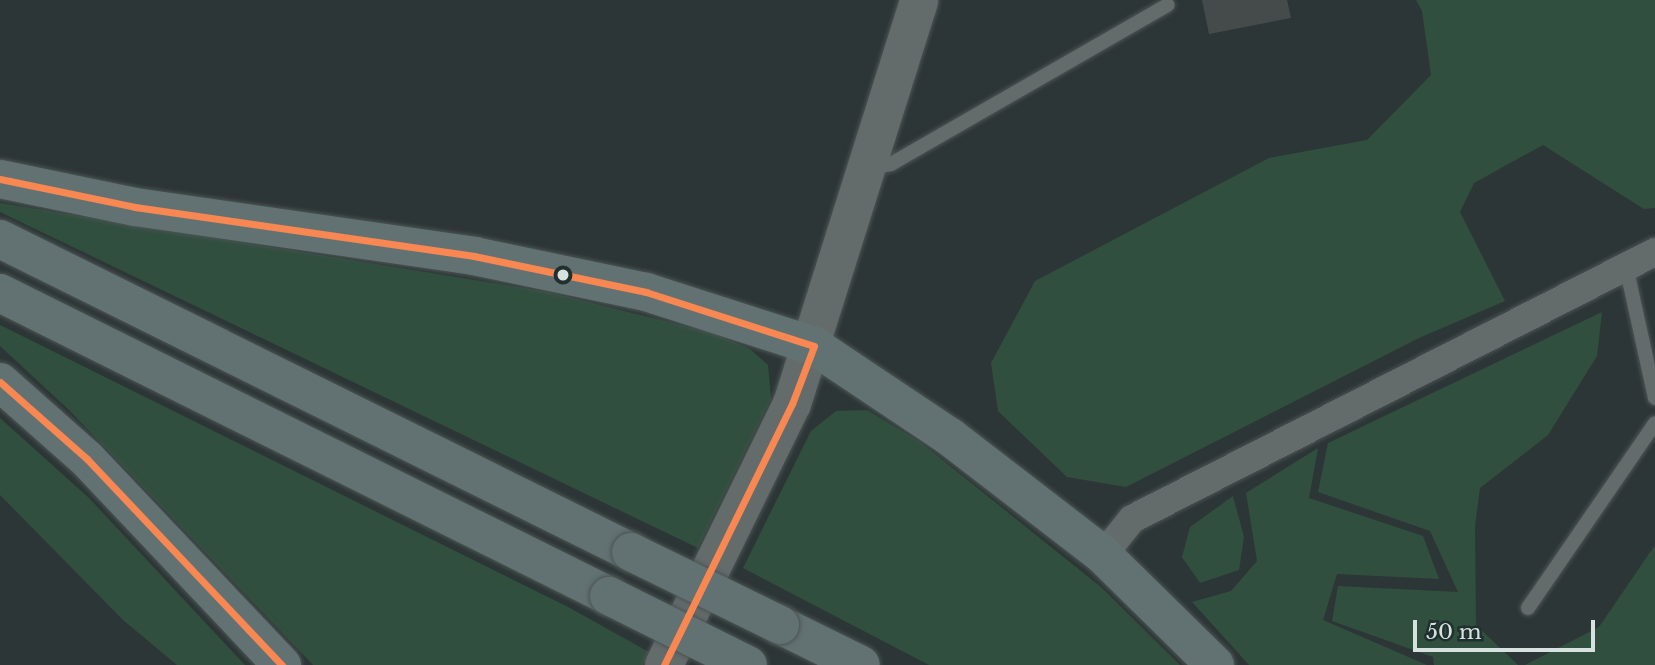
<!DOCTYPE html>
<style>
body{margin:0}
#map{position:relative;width:1655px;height:665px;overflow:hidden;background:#2d3636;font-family:"Libre Baskerville",serif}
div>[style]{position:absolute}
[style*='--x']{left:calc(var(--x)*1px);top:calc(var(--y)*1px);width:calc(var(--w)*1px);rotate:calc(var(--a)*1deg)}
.green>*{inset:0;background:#314f3f}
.building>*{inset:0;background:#454b4b}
.roads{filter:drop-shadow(0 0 2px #4c5454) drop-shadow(0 0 2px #4c5454)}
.lane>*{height:14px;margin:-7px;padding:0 7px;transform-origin:7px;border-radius:7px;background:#646b6b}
.street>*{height:28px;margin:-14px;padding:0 14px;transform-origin:14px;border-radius:14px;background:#646b6b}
.secondary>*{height:38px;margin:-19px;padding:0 19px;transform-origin:19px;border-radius:19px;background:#646b6b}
.highway>*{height:38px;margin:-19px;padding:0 19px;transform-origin:19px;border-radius:19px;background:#627273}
.bridges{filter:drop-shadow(0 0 2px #4c5454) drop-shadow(0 0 2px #4c5454)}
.highway-bridge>*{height:38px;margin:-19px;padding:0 19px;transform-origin:19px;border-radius:19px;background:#627273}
.bus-1>*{height:7px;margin:-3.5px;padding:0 3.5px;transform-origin:3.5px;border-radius:3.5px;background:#f88751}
.dots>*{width:19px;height:19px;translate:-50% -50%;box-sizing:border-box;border:4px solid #20302f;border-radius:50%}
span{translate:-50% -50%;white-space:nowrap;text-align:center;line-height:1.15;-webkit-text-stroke:5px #20302f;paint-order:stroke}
.scale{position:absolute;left:1413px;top:620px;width:182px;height:32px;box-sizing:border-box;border:4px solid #d7e1e0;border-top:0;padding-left:9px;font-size:21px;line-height:24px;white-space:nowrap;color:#d7e1e0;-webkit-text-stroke:5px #20302f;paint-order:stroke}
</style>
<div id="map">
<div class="green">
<i style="clip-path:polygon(1416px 0,1655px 0,1655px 208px,1644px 209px,1543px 145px,1474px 183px,1460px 212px,1505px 301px,1419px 338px,1126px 487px,1067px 477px,998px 411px,991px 363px,1035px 281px,1269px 158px,1367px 140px,1431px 75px,1422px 11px)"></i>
<i style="clip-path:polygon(0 203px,548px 292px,713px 333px,750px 349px,768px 365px,771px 399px,698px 548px,0 212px)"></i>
<i style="clip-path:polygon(1602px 312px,1597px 356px,1548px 435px,1480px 488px,1475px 526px,1476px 625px,1518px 665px,1434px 665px,1433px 657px,1332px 621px,1338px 586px,1458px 592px,1430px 531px,1318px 492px,1328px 443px)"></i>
<i style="clip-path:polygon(0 325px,568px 607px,649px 652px,643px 665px,313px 665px,70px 411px,0 346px)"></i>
<i style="clip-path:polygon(867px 410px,920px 442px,1101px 587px,1180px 665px,929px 665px,743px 568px,811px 431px,836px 411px)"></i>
<i style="clip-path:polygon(0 418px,89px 498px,245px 665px,177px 665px,123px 620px,0 495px)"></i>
<i style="clip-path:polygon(1318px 448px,1309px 498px,1423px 536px,1439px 579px,1337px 574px,1323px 620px,1427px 665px,1249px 665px,1192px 602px,1231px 591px,1257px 561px,1246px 493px)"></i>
<i style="clip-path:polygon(1233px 496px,1244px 537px,1239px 570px,1200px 583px,1182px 557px,1190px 527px)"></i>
<i style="clip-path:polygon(1655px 545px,1655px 665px,1525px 665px,1599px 627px)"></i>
</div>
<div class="building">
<i style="clip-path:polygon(1202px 0,1287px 0,1291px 18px,1209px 34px)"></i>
</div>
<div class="roads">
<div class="lane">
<i style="--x:869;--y:168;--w:22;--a:-10"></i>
<i style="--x:891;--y:164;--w:319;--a:-29.9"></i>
<i style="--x:1626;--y:266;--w:135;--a:77.6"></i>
<i style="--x:1528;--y:608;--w:224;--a:-55.5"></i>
</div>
<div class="street">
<i style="--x:1103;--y:555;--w:46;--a:-51.1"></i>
<i style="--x:1132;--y:519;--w:587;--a:-27.05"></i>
</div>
<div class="secondary">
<i style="--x:664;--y:665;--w:291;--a:-63.9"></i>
<i style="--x:792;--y:404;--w:423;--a:-72.5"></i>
</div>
<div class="highway">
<i style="--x:0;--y:179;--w:138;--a:11.7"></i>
<i style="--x:135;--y:207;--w:343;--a:8.2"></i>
<i style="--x:474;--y:256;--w:176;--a:11.8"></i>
<i style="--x:646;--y:292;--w:176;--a:17.8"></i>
<i style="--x:814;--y:346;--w:164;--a:33.8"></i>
<i style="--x:950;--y:437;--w:193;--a:37.6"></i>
<i style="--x:1103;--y:555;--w:157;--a:44.5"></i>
<i style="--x:0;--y:239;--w:704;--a:26.38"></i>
<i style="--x:0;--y:293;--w:680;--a:26.45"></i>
<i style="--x:0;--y:382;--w:116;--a:41.5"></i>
<i style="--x:87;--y:459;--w:284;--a:46.6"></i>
<i style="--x:780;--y:625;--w:90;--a:26.3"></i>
</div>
</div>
<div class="bridges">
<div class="highway-bridge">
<i style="--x:631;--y:552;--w:166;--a:26.1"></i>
<i style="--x:609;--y:596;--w:155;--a:26.4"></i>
</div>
</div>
<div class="bus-1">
<i style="--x:0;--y:179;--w:138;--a:11.7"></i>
<i style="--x:135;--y:207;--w:343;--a:8.2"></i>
<i style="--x:474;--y:256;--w:176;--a:11.8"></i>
<i style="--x:646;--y:292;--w:176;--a:17.8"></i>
<i style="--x:0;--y:382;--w:116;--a:41.5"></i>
<i style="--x:87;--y:459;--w:284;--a:46.6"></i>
<i style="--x:664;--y:665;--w:291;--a:-63.9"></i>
<i style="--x:792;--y:404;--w:62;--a:-69.2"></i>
</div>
<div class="dots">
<i style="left:563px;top:275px;background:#d7e1e0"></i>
</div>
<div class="scale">50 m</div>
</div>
